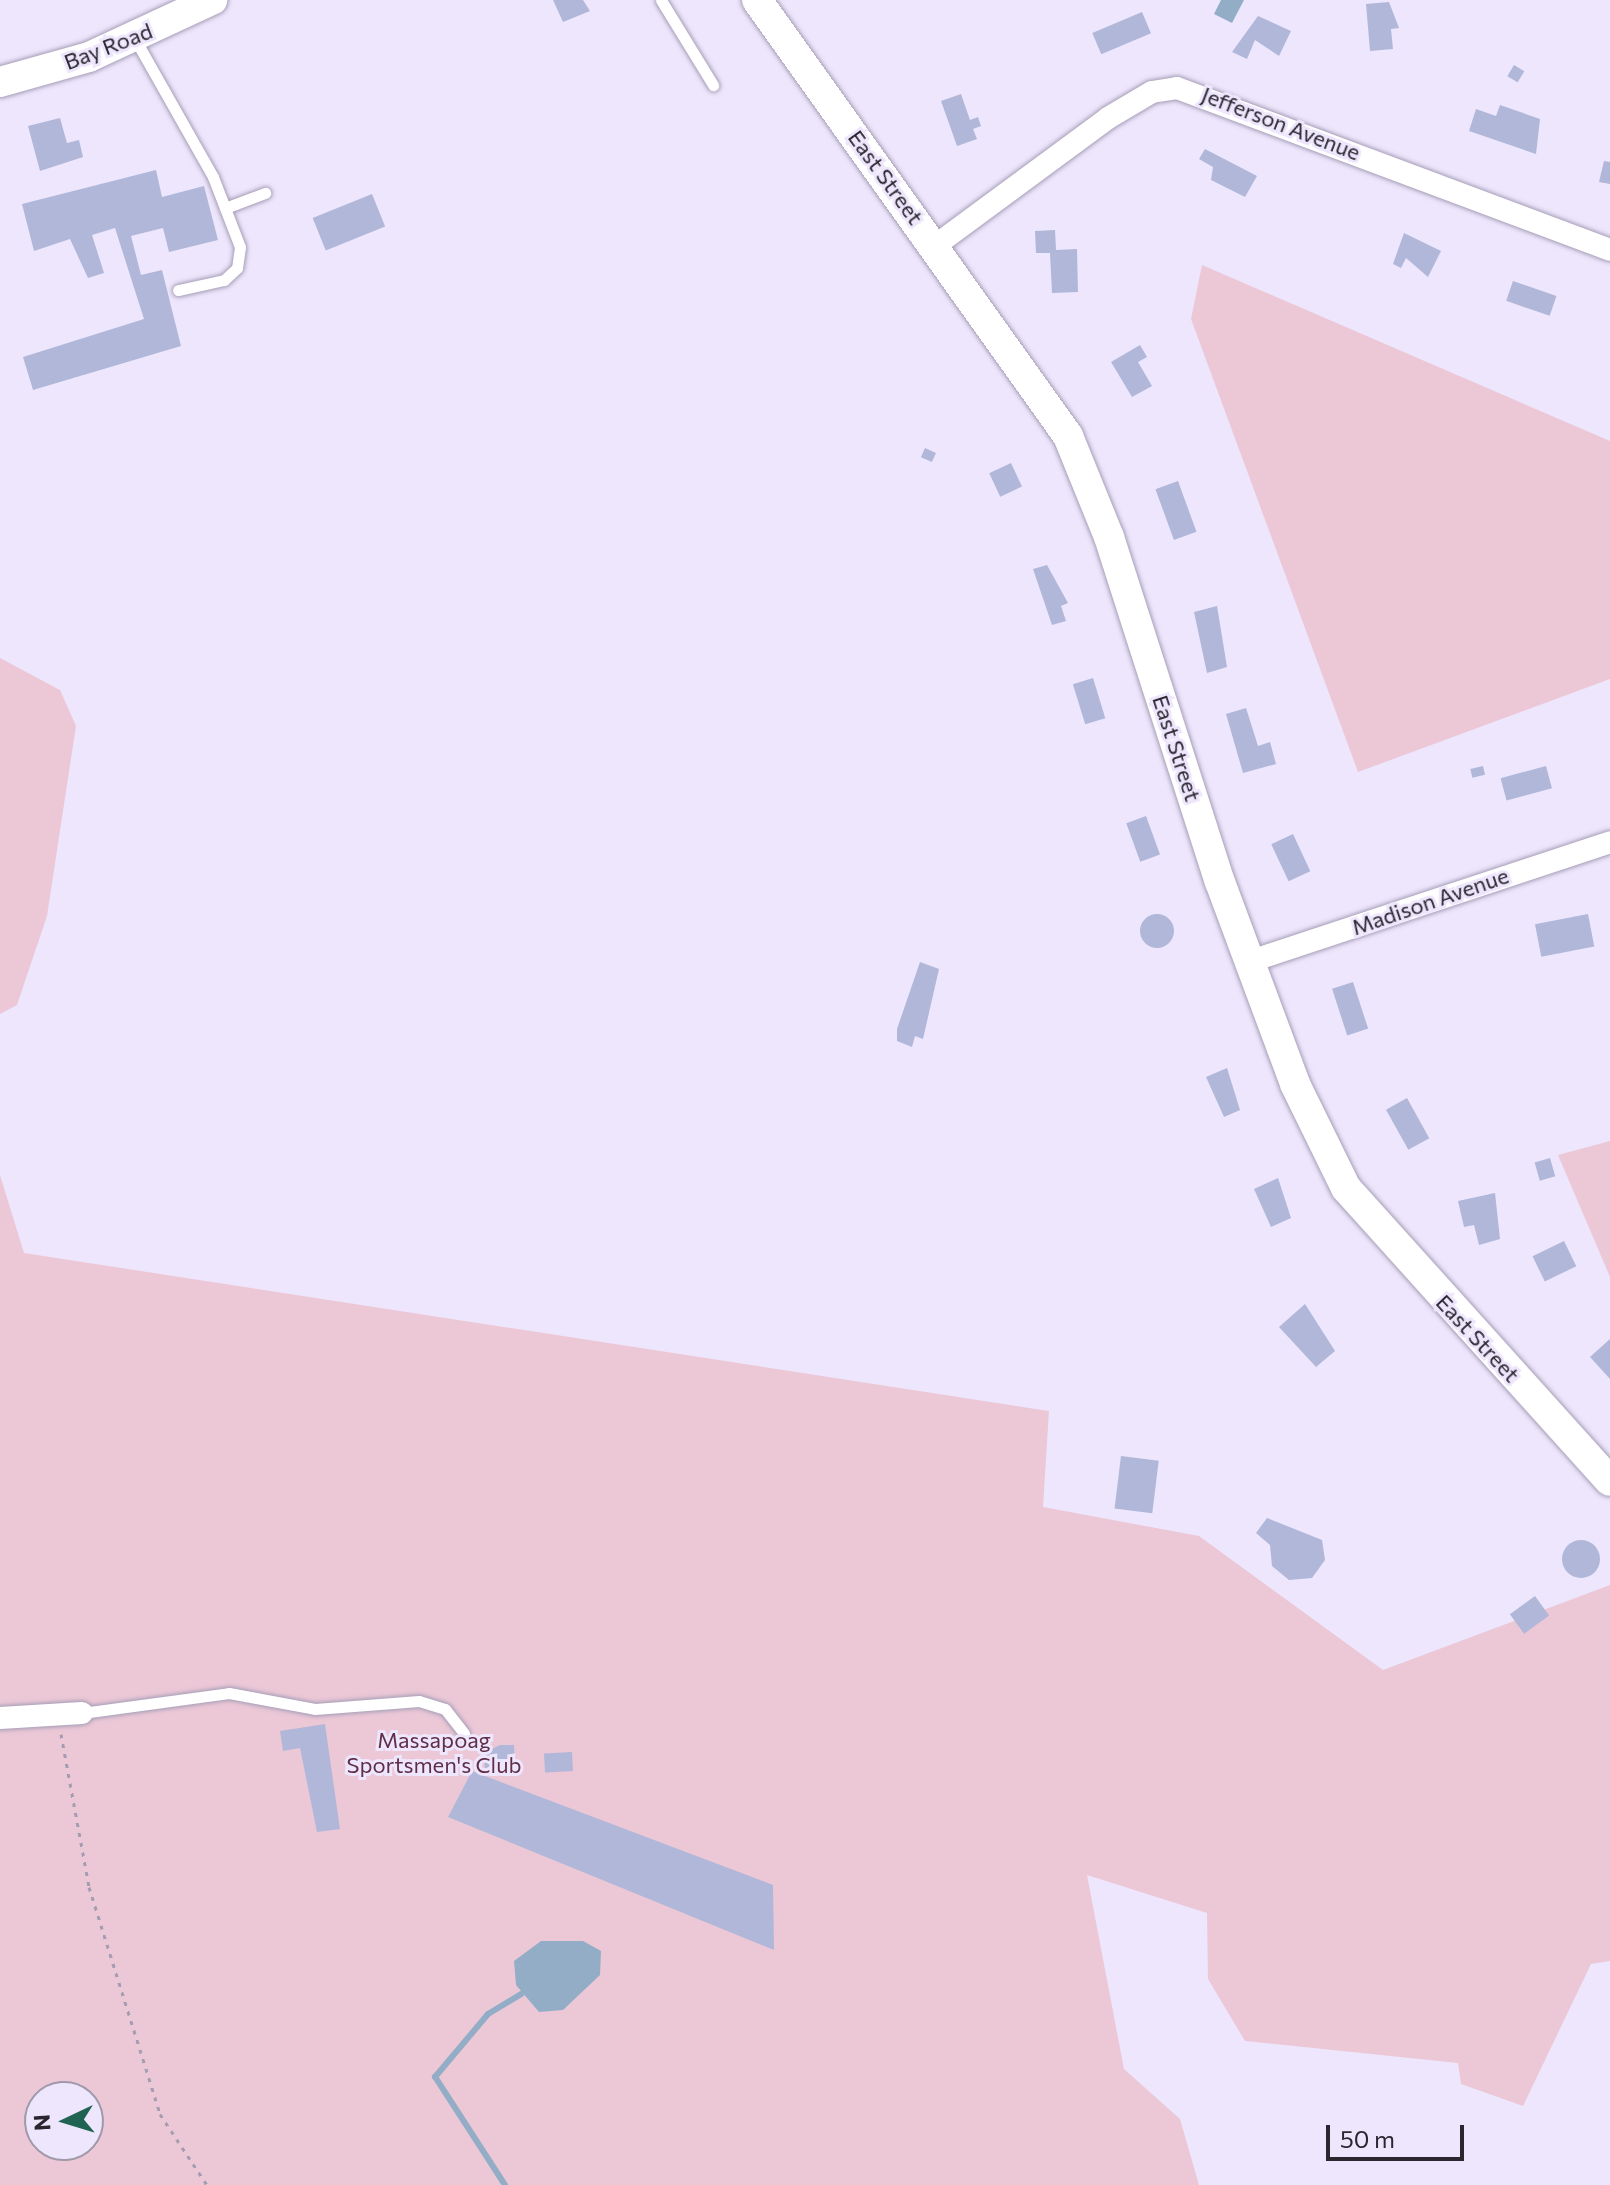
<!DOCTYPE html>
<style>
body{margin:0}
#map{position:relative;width:1610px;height:2185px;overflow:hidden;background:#ede6fc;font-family:Commissioner,sans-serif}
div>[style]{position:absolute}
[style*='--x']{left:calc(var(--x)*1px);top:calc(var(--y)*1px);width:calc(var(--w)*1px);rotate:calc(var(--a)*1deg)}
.green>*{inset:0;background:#ecc8d7}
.water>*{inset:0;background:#93adc7}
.stream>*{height:6px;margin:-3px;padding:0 3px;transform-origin:3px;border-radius:3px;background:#93adc7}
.building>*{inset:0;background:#b0b7d9;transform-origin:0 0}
.round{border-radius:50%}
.path>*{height:3px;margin-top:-1.5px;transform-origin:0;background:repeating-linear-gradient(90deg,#a39daf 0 4px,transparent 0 10px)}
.roads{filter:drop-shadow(0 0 2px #a69eb7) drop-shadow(0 0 2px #a69eb7)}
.lane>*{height:11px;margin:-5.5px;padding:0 5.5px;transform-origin:5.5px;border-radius:5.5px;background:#fff}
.street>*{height:22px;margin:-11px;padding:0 11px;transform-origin:11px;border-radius:11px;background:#fff}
.secondary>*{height:30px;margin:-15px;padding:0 15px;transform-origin:15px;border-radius:15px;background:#fff}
span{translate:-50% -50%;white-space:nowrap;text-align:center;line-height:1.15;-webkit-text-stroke:6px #ede6fc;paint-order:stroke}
.street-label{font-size:22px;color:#2a2630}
.park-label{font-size:22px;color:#602f47}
.north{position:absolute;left:24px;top:2081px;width:80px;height:80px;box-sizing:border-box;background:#ede6fc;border:2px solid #9f99aa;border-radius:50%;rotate:266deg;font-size:22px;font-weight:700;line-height:32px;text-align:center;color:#2a2630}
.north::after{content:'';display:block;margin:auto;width:28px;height:36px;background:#206353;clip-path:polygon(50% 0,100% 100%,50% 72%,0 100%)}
.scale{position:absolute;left:1326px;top:2125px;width:138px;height:36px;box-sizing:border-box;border:4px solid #2a2630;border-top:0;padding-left:10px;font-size:24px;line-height:28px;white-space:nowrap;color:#2a2630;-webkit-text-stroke:6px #ede6fc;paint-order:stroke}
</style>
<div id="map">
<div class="green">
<i style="clip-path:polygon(1202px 265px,1610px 441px,1610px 679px,1358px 772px,1191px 319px)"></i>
<i style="clip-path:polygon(0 658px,60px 690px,76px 726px,47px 916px,17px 1005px,0 1014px)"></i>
<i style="clip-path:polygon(1610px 1141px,1610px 1277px,1558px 1155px)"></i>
<i style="clip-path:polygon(evenodd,0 1175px,24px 1253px,1049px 1411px,1043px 1507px,1199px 1536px,1383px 1670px,1610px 1585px,1610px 1961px,1591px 1964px,1523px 2106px,1461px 2084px,1458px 2063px,1245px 2041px,1208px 1979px,1207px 1913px,1087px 1875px,1124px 2069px,1180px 2119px,1199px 2185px,0 2185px,0 1175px,40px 2097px,88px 2097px,88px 2145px,40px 2145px,40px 2097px)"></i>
</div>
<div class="water">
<i style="clip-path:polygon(1221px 0,1244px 0,1232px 23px,1214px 14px)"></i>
<i style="clip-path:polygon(541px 1941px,583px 1941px,601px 1951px,600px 1975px,563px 2010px,539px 2012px,516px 1985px,514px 1961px)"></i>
</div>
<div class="stream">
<i style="--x:505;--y:2185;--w:129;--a:-122.9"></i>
<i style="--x:435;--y:2077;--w:82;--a:-49.9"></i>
<i style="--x:488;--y:2014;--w:39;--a:-31"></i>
</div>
<div class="building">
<i style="clip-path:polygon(553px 0,583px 0,590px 11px,563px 22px)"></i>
<i style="clip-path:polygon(1389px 2px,1399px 28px,1391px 29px,1393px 49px,1370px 51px,1366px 4px)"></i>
<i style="left:1142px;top:12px;width:23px;height:54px;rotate:67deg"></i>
<i style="clip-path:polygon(1258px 16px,1291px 31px,1279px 56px,1255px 40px,1247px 59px,1232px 52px)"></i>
<i style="left:1514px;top:65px;width:12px;height:13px;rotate:31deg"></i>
<i style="clip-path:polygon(961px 94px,970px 120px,978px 117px,981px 126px,973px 129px,977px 139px,957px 146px,941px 101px)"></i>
<i style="clip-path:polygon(1500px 105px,1540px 119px,1536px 154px,1469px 131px,1476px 109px,1496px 116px)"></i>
<i style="clip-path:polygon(60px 118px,67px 143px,79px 140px,83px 157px,40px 171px,28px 126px)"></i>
<i style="clip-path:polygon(1205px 149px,1257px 176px,1245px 197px,1211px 180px,1213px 167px,1199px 159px)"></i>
<i style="clip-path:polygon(1604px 161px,1610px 162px,1610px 184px,1599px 182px)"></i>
<i style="clip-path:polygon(156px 170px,162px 197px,204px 186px,218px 240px,169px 252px,163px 228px,131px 236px,141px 275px,162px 270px,181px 346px,33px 390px,23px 357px,144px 319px,115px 228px,92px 235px,104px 273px,88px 278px,70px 239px,34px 251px,22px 204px)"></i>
<i style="left:372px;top:194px;width:35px;height:64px;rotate:68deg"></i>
<i style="clip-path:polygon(1055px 230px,1056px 250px,1077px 249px,1078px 292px,1052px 293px,1050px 253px,1036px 253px,1035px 231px)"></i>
<i style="clip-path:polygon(1404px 233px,1441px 251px,1428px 277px,1406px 258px,1401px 268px,1393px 264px)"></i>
<i style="left:1513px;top:281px;width:46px;height:21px;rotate:19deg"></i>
<i style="clip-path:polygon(1140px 345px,1147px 357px,1138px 362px,1152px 386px,1132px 397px,1111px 362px)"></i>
<i style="left:925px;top:448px;width:12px;height:10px;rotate:24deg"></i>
<i style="left:1011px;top:463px;width:26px;height:24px;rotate:65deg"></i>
<i style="left:1178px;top:481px;width:54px;height:24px;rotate:70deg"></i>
<i style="clip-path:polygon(1047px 565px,1068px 603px,1061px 606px,1066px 621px,1052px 625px,1033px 569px)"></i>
<i style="clip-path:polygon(1217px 606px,1227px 667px,1207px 673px,1194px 612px)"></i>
<i style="left:1093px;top:678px;width:42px;height:21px;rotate:73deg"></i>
<i style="clip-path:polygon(1246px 708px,1258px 746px,1270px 742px,1276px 764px,1243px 773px,1226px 714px)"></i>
<i style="left:1483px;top:766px;width:9px;height:13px;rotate:77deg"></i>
<i style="left:1546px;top:766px;width:23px;height:47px;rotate:75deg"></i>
<i style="left:1146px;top:816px;width:41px;height:21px;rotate:70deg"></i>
<i style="left:1293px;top:834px;width:41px;height:24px;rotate:65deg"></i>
<i class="round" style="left:1140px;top:914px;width:34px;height:34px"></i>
<i style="left:1588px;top:914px;width:33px;height:54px;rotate:79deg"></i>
<i style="clip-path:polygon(920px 962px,939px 969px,923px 1039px,915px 1036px,912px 1047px,897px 1041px,897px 1029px)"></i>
<i style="left:1353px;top:982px;width:49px;height:22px;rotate:72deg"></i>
<i style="clip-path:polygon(1227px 1068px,1240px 1110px,1224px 1117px,1206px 1077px)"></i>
<i style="left:1407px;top:1098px;width:46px;height:24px;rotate:61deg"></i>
<i style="left:1550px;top:1158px;width:19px;height:16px;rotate:74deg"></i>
<i style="clip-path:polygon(1278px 1178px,1291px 1218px,1271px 1227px,1254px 1189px)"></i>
<i style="clip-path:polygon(1495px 1193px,1500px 1239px,1479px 1245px,1474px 1225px,1464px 1227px,1458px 1201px)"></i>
<i style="left:1564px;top:1241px;width:28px;height:35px;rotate:64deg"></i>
<i style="clip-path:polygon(1305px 1304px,1335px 1351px,1316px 1367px,1279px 1327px)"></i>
<i style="clip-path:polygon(1610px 1339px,1610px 1379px,1590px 1357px)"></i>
<i style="left:1121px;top:1456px;width:38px;height:53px;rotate:7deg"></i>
<i style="clip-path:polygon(1267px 1518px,1322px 1540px,1325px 1560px,1312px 1578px,1289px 1580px,1272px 1566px,1270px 1545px,1256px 1533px)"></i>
<i class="round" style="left:1562px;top:1540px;width:38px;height:38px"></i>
<i style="left:1535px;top:1596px;width:24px;height:31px;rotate:54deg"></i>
<i style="clip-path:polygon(325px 1724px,340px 1829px,317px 1832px,300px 1748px,283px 1751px,280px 1731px)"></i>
<i style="clip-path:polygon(500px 1745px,514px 1745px,515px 1765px,485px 1768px,483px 1753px)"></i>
<i style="left:572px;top:1752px;width:19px;height:28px;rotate:87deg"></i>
<i style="clip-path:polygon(472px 1771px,773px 1885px,774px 1950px,448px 1817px)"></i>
</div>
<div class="path">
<i style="--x:61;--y:1734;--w:156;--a:79.6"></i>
<i style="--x:89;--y:1887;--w:238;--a:72.6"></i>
<i style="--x:160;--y:2114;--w:85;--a:56.5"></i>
</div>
<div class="roads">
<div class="lane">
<i style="--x:661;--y:0;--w:100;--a:58.5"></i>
<i style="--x:135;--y:39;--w:159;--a:60.5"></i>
<i style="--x:213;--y:177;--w:75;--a:68.9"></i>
<i style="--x:240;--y:247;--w:21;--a:98"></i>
<i style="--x:237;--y:268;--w:18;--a:137"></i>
<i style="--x:224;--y:280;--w:47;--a:167.7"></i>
<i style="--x:225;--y:208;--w:43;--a:-20.6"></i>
<i style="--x:82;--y:1713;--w:148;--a:-7.7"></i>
<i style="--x:229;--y:1693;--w:87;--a:10.5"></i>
<i style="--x:315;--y:1709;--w:104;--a:-4.4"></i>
<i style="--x:419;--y:1701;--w:27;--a:17"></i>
<i style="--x:445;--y:1709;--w:31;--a:52"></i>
</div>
<div class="street">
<i style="--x:936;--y:245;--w:214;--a:-36.4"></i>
<i style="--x:1108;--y:118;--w:51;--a:-30.6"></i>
<i style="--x:1152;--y:92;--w:25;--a:-9"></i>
<i style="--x:1177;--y:88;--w:462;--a:20.5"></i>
<i style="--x:1251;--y:961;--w:378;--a:-18.3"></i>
<i style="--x:0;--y:1718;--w:82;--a:-3.5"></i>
</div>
<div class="secondary">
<i style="--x:757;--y:0;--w:536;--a:54.5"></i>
<i style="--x:1068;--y:436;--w:109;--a:67.9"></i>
<i style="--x:1109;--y:537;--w:362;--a:72.2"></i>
<i style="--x:1220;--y:882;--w:215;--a:69.6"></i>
<i style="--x:1295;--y:1084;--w:116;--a:63.9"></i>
<i style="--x:1346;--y:1188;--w:394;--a:48"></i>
<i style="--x:0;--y:82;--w:92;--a:-15.7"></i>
<i style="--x:89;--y:57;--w:136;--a:-24.9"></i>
</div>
</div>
<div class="street-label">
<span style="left:108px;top:46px;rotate:-21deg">Bay Road</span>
<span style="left:1281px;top:123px;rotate:21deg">Jefferson Avenue</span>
<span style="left:886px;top:177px;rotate:54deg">East Street</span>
<span style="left:1177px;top:748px;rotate:72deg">East Street</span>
<span style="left:1430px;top:901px;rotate:-19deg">Madison Avenue</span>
<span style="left:1478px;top:1338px;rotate:47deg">East Street</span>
</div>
<div class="park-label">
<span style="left:434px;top:1752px">Massapoag<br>Sportsmen's Club</span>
</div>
<div class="north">N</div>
<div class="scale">50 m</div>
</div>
